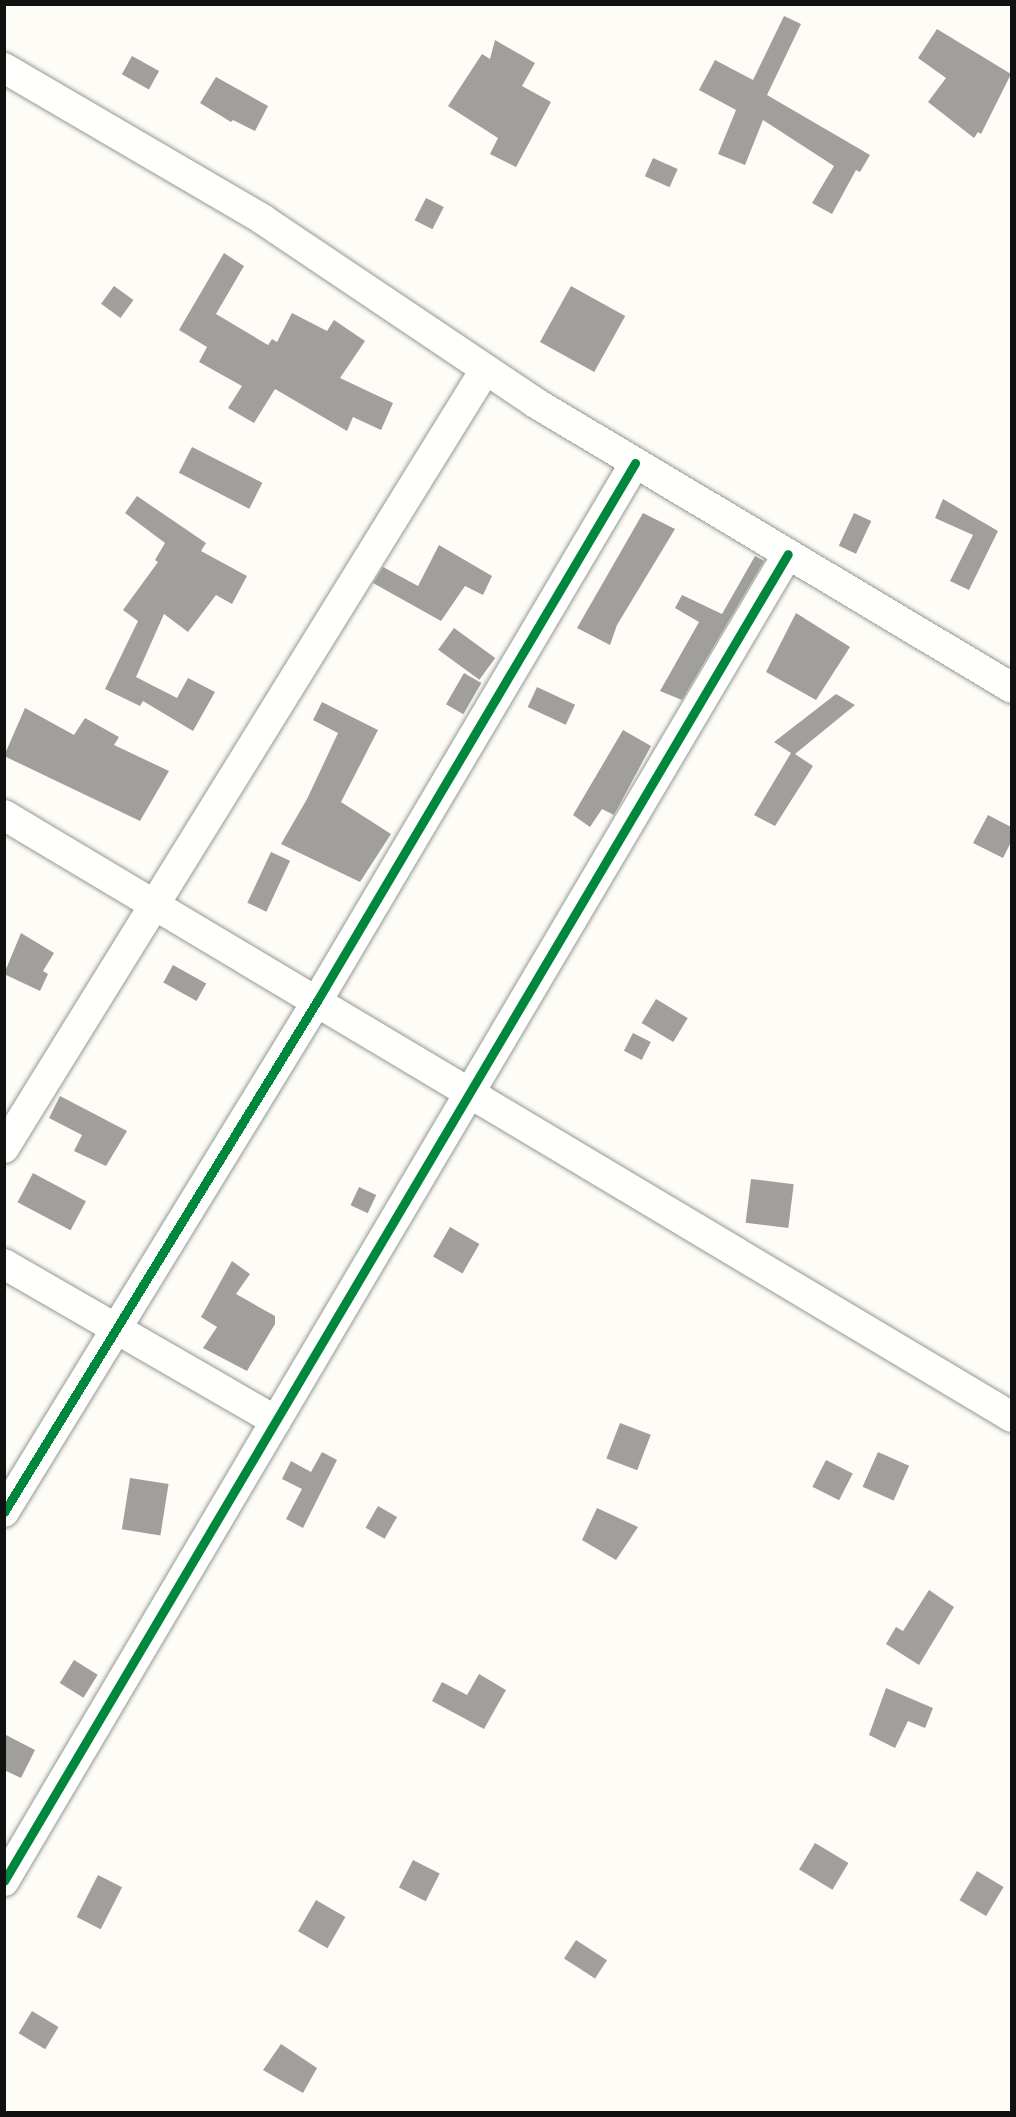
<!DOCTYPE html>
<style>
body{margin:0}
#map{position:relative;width:1016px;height:2117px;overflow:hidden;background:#fdfcf7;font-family:Merriweather,serif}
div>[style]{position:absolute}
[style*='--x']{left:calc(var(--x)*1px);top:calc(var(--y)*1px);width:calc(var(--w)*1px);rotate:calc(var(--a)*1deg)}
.building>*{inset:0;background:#a19f9c;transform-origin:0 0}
.roads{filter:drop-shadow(0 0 2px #979795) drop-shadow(0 0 2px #979795)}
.minor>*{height:30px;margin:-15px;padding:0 15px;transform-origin:15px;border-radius:15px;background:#fffffe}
.cycleway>*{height:9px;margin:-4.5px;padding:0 4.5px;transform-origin:4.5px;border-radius:4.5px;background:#00873e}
span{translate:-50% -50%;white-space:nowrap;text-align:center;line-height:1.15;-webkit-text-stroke:6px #fff;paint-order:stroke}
.frame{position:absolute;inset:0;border:6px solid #111;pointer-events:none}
</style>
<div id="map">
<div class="building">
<i style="clip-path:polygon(784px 16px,801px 24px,767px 95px,870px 155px,860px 172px,856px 170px,832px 214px,812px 203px,834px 166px,763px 120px,745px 165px,718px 154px,736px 110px,699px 90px,715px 60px,753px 80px)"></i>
<i style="clip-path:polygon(937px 29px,1011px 74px,981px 134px,978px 132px,974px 138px,928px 102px,946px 78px,918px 58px)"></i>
<i style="clip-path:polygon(495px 40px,535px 63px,522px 86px,551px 102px,516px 167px,490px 154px,498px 138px,448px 106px,482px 54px,490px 59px)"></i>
<i style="left:132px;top:56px;width:31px;height:21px;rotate:29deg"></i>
<i style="clip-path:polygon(216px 77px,268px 106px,255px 131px,233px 120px,231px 122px,200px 103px)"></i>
<i style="left:653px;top:158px;width:27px;height:20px;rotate:24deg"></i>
<i style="left:426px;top:198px;width:20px;height:25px;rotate:27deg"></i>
<i style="clip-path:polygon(224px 253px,244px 266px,216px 314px,268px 345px,272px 339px,277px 342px,292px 313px,327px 331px,334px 320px,365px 341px,340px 378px,393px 403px,381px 430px,353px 417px,347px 431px,275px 389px,254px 423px,228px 408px,242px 386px,199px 362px,207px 347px,179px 330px)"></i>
<i style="left:114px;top:286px;width:24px;height:22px;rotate:36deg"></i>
<i style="left:571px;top:286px;width:62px;height:64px;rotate:29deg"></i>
<i style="left:192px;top:447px;width:79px;height:29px;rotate:27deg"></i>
<i style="clip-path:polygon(137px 496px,206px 543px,201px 551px,247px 576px,232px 604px,216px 595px,188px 632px,164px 614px,136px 677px,177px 698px,188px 678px,215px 692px,193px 731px,143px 701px,140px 706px,105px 689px,138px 621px,123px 610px,158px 562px,155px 560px,165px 543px,125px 513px)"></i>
<i style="clip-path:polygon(943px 499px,998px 531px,969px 590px,950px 581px,973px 535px,935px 518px)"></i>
<i style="clip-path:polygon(643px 513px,675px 529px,617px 625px,610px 645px,577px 628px)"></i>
<i style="left:854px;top:513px;width:19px;height:36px;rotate:25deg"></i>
<i style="clip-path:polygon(439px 545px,492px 576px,483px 595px,465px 586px,441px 621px,373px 583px,383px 567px,418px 586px)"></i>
<i style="clip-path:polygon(755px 556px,764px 561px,682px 700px,660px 691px,699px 622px,675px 608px,682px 595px,722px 614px)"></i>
<i style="clip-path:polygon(796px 613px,850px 647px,816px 700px,766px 672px)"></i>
<i style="left:454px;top:628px;width:51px;height:27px;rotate:36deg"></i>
<i style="left:464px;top:673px;width:20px;height:36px;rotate:30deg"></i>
<i style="left:537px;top:687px;width:42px;height:22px;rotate:25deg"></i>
<i style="clip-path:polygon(836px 694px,855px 705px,795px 754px,813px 766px,775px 826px,754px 815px,791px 753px,774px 742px)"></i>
<i style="clip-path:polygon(322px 702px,378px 730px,341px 802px,391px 834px,360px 882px,281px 844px,307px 799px,338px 733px,313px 720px)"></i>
<i style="clip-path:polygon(25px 708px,74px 735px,85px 718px,119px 737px,114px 745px,169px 771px,140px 821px,4px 756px)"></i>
<i style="clip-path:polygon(623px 730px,651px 746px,614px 815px,602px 809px,590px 827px,573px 815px)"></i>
<i style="clip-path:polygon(988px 815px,1011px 827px,1011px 842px,1003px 858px,973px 843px)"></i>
<i style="left:271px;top:852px;width:21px;height:56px;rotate:25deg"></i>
<i style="clip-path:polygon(21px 933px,54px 953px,43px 971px,48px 974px,40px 991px,4px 974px)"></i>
<i style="left:173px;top:965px;width:38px;height:20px;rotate:29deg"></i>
<i style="left:656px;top:999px;width:37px;height:28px;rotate:31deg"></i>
<i style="left:633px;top:1033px;width:20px;height:20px;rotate:27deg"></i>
<i style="clip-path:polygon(60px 1096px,127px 1131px,106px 1166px,74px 1151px,82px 1135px,49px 1118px)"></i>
<i style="left:33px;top:1173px;width:60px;height:33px;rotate:28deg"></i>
<i style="left:751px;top:1179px;width:43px;height:44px;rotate:7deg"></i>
<i style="left:359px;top:1187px;width:19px;height:20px;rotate:25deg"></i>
<i style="left:450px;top:1227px;width:34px;height:34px;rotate:30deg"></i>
<i style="clip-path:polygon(232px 1261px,250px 1274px,236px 1294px,275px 1316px,275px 1324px,247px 1371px,203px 1348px,217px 1327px,201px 1317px)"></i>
<i style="left:620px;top:1423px;width:33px;height:38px;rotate:21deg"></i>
<i style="clip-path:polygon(322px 1452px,337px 1460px,303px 1528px,286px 1519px,302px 1489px,282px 1479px,291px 1461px,311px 1472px)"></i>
<i style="left:878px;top:1452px;width:34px;height:38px;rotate:24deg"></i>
<i style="left:826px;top:1460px;width:30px;height:30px;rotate:27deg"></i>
<i style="left:130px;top:1478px;width:39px;height:52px;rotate:9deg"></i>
<i style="left:378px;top:1506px;width:22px;height:25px;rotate:30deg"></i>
<i style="clip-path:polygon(597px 1508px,638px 1527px,616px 1560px,582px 1540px)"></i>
<i style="clip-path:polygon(929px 1590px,954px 1607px,919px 1665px,886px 1644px,896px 1627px,903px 1631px)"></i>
<i style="left:74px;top:1660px;width:28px;height:27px;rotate:32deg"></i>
<i style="clip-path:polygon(479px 1674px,506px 1690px,484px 1729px,432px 1701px,442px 1682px,467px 1695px)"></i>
<i style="clip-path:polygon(886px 1688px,933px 1708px,925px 1728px,908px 1721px,895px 1748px,869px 1735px)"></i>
<i style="clip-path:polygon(4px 1734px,35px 1750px,21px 1778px,4px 1770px)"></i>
<i style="left:815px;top:1843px;width:39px;height:31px;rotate:31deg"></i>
<i style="left:413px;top:1860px;width:30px;height:31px;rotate:27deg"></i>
<i style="left:977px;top:1871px;width:31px;height:34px;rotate:31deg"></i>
<i style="left:98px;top:1875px;width:27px;height:47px;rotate:27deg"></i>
<i style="left:316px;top:1900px;width:34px;height:36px;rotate:30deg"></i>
<i style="left:576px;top:1940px;width:37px;height:22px;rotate:33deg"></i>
<i style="left:32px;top:2011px;width:31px;height:26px;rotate:31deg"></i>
<i style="clip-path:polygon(281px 2044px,317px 2068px,303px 2093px,263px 2070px)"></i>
</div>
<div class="roads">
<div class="minor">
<i style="--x:4;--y:68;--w:299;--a:30.3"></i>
<i style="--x:262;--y:219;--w:328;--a:33.9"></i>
<i style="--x:534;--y:402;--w:557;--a:30.89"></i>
<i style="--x:4;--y:815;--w:1174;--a:30.85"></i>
<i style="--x:4;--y:1148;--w:915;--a:-58.27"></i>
<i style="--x:4;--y:1264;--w:314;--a:30"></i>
<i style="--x:4;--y:1512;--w:599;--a:-58.51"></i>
<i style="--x:317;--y:1001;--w:625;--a:-59.41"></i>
<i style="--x:4;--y:1881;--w:1541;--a:-59.43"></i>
</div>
</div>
<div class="cycleway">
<i style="--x:4;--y:1512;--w:599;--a:-58.51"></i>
<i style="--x:317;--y:1001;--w:625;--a:-59.41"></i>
<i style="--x:4;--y:1881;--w:1541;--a:-59.43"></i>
</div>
<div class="frame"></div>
</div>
